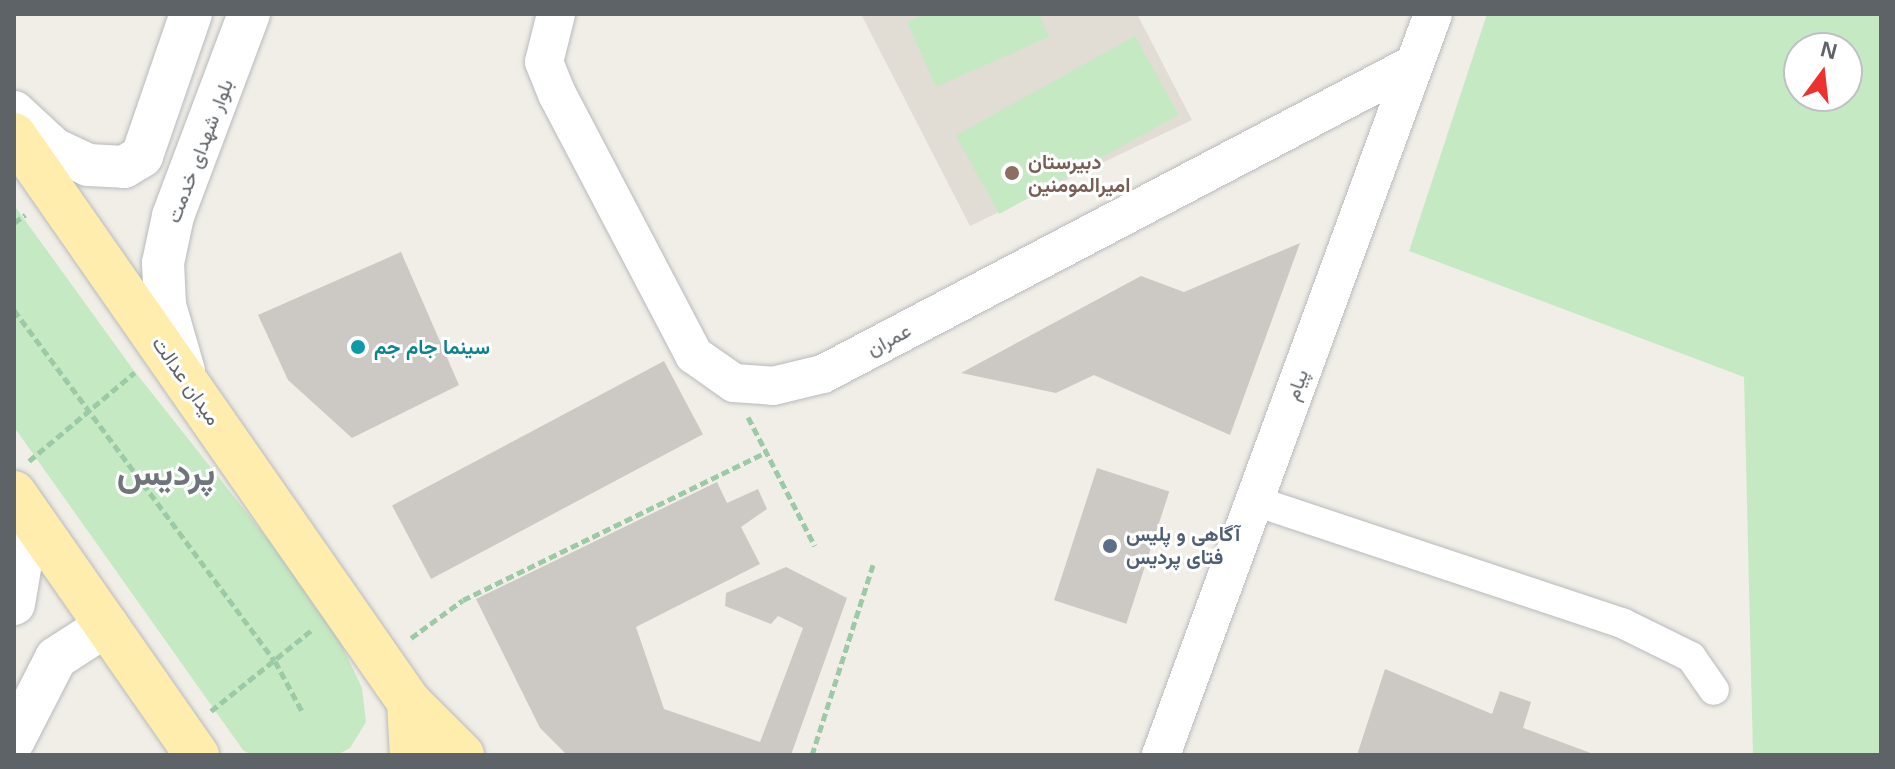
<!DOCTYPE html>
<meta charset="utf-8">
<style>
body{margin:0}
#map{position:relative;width:1895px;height:769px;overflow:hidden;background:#f1eee7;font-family:Arial,Vazirmatn,sans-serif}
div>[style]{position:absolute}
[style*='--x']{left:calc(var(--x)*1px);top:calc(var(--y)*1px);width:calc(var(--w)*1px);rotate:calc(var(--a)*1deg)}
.education>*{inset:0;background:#e1ddd5}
.green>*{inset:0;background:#c5e9c3;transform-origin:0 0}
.building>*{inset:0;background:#ccc9c4;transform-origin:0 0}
.path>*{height:5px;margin-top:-2.5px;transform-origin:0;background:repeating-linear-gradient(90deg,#9ccaa6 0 8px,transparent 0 12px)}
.roads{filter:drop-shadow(0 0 2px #b7babe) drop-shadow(0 0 2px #b7babe)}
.minor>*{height:30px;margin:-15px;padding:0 15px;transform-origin:15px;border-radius:15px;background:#fff}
.tertiary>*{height:38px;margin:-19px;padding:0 19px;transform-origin:19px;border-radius:19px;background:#fff}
.secondary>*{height:42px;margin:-21px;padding:0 21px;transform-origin:21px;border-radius:21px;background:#fff}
.primary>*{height:44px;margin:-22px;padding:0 22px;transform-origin:22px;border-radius:22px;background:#ffedae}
.dots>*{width:22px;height:22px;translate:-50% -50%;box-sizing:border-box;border:4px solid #fff;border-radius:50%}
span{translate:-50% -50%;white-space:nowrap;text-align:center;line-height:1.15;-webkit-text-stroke:6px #fff;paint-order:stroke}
.street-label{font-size:20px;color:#5e6368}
.education-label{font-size:20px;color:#785e54;font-weight:700}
.left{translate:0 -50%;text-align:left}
.culture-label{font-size:20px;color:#0d838f;font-weight:700}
.service-label{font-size:20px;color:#4e5e75;font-weight:700}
.town-label{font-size:36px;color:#6f757a;font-weight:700}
.frame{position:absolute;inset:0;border:16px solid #5e6368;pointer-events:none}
.north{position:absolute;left:1783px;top:32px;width:80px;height:80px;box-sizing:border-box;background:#fff;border:2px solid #bfc1c3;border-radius:50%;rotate:15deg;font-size:22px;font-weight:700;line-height:32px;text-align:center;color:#5e6368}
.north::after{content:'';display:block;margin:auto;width:28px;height:36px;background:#ef312e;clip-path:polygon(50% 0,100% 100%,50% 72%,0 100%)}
</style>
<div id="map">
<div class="education">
<i style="clip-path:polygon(861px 14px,1137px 14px,1192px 120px,970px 226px)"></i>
</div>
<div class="green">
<i style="clip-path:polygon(925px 14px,1039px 14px,1049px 37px,936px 87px,907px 22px)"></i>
<i style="clip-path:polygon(evenodd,1487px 14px,1881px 14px,1881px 755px,1753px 755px,1744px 377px,1409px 251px,1487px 14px,1799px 48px,1847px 48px,1847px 96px,1799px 96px,1799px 48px)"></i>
<i style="left:1135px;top:36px;width:90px;height:205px;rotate:61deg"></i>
<i style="clip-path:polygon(14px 205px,132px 368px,327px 614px,362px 688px,366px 722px,350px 748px,337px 755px,251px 755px,243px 750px,14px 427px)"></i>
</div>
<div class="building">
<i style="clip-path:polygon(1300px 243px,1230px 435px,1094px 375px,1056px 393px,961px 373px,1141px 276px,1184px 292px)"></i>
<i style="clip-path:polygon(401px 252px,459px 385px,352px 438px,288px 380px,258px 315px)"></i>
<i style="left:664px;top:361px;width:83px;height:308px;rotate:62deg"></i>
<i style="left:1097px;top:468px;width:76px;height:139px;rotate:18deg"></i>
<i style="clip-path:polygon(717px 482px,727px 503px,758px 489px,767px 509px,741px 527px,760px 564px,636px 627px,664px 709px,760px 742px,803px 628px,778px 616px,771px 624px,725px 606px,726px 593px,786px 567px,847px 598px,791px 755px,567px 755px,540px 728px,476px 599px)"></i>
<i style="clip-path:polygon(1385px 669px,1492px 714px,1500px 691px,1531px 702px,1523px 728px,1596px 755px,1357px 755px)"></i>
</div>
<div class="path">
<i style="--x:14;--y:223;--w:14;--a:-36"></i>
<i style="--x:14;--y:310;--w:437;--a:53.4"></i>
<i style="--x:275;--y:661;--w:59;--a:61.7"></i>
<i style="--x:748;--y:417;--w:145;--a:62.6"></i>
<i style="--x:29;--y:461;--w:138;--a:-40"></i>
<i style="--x:411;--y:638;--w:64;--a:-36.2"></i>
<i style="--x:463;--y:600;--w:335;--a:-26"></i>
<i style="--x:211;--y:711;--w:131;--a:-38.8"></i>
<i style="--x:812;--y:755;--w:200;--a:-72.2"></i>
</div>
<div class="roads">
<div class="minor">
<i style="--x:1255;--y:501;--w:387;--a:18.4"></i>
<i style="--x:1622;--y:623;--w:77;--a:26.2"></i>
<i style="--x:1691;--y:657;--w:40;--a:55.1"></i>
</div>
<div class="tertiary">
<i style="--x:556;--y:14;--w:49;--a:104"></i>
<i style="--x:544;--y:62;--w:35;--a:68"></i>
<i style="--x:557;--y:94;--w:295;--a:62.3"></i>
<i style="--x:694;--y:355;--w:49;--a:35"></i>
<i style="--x:734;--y:383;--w:39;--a:4"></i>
<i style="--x:773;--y:386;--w:51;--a:-13.5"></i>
<i style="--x:823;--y:374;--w:667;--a:-27.68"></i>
<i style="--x:1161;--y:755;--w:789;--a:-69.84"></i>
</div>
<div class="secondary">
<i style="--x:14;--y:112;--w:54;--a:42.8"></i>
<i style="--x:54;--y:149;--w:38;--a:25"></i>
<i style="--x:88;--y:165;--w:36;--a:3"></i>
<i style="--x:124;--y:167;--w:21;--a:-31"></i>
<i style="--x:142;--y:156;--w:150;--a:-71"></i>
<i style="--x:184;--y:371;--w:69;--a:-106.1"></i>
<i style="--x:165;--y:305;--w:42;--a:-92.7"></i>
<i style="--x:163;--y:263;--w:48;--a:-78"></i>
<i style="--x:173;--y:216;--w:216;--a:-69.4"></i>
<i style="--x:14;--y:604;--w:90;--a:-80.4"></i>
<i style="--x:14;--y:740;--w:92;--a:-62.9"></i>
<i style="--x:56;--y:658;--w:61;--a:-32.9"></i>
</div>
<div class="primary">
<i style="--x:14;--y:135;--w:691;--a:55.14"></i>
<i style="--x:409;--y:702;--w:75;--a:45"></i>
<i style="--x:14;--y:493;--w:320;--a:55.1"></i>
<i style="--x:409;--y:702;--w:53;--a:86.8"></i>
</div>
</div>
<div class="dots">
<i style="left:1012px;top:173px;background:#8d6e63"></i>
<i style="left:358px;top:347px;background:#0f9aa8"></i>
<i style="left:1110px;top:546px;background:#5c6f8a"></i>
</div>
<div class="street-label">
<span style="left:200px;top:151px;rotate:-69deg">بلوار شهدای خدمت</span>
<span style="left:889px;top:340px;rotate:-28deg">عمران</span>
<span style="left:186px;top:381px;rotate:55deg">میدان عدالت</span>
<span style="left:1297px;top:385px;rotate:-70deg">پیام</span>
</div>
<div class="education-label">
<span class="left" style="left:1028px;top:174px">دبیرستان<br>امیرالمومنین</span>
</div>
<div class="culture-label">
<span class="left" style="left:374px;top:347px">سینما جام جم</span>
</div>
<div class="service-label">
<span class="left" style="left:1126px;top:546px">آگاهی و پلیس<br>فتای پردیس</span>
</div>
<div class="town-label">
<span style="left:166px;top:473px">پردیس</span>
</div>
<div class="frame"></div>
<div class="north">N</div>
</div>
